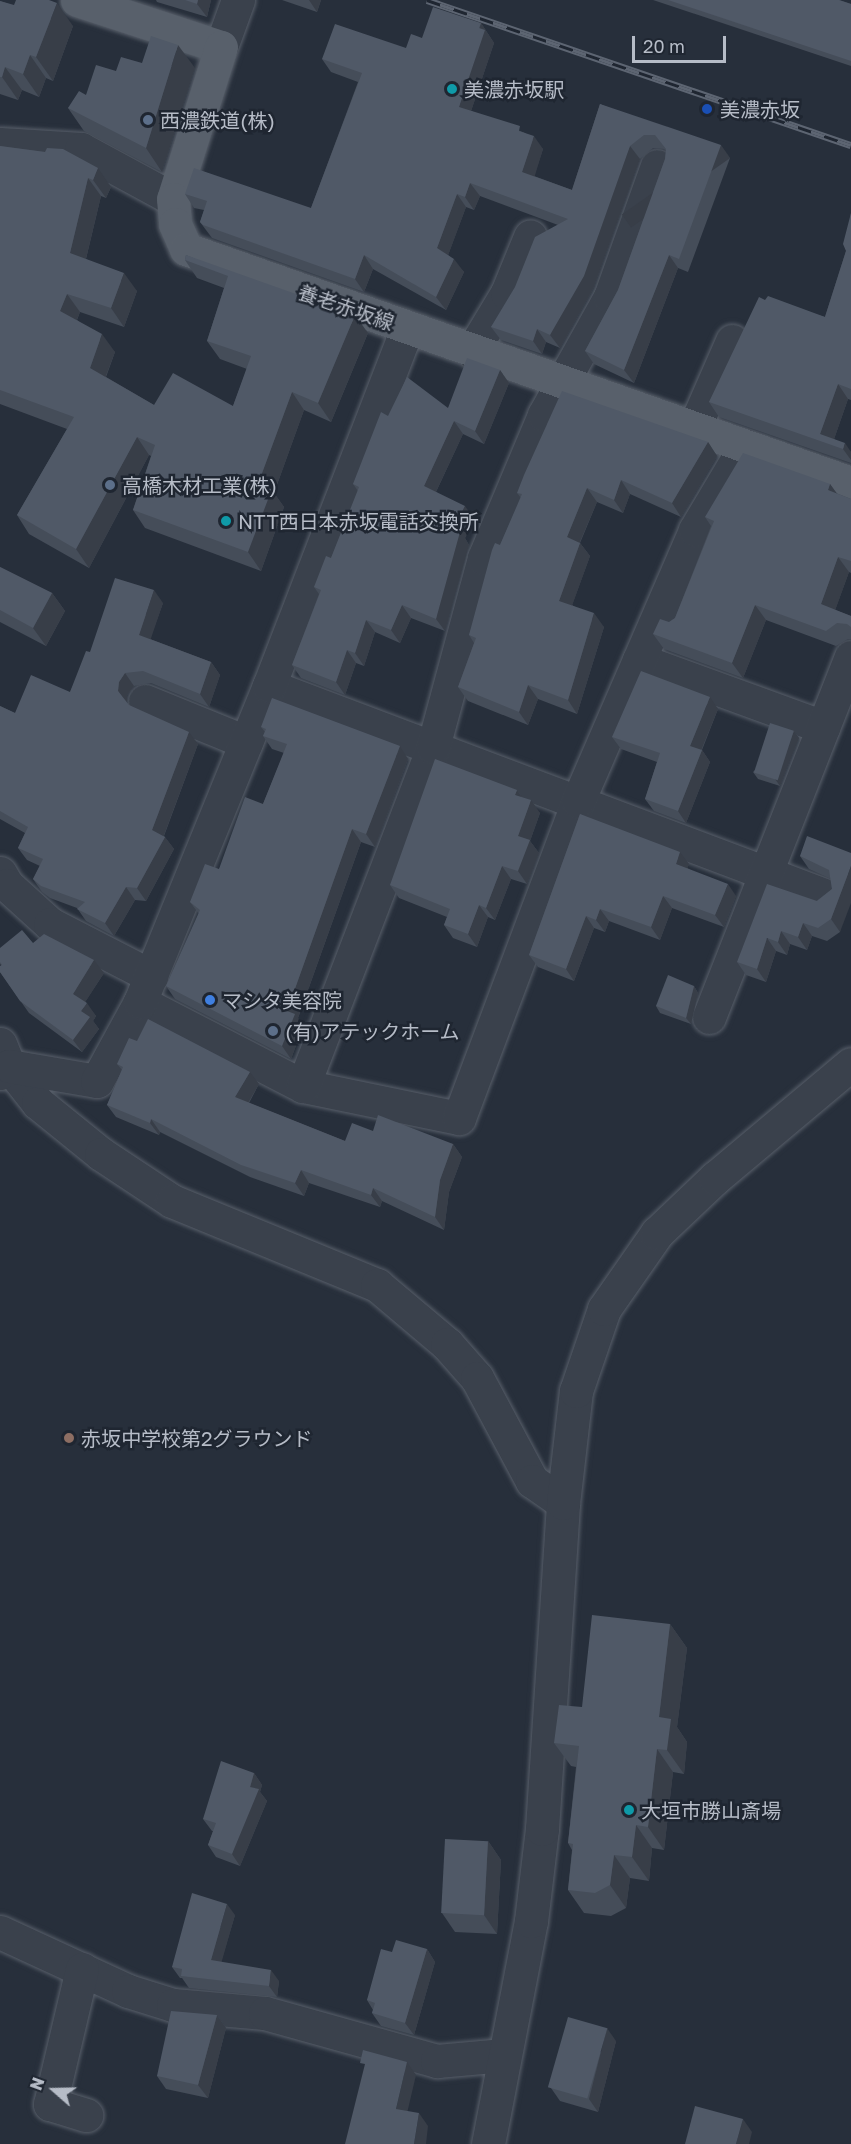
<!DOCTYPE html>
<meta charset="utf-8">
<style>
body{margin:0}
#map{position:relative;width:851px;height:2144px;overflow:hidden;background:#272f3b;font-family:"Golos Text","Noto Sans JP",sans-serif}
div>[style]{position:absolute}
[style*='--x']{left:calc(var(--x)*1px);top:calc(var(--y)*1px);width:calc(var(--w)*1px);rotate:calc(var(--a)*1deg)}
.roads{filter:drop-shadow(0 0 2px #585f6a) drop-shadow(0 0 2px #585f6a)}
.minor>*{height:33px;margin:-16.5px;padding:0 16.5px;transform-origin:16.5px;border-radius:16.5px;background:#3a414c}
.major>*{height:33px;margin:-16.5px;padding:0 16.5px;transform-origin:16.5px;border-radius:16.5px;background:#58606b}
.rail>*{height:7px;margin-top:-3.5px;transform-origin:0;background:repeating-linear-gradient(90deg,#1f2631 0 14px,#5d6572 0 28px);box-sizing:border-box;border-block:2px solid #5d6572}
.wall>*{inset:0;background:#454d59}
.shaded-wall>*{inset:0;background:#383e48;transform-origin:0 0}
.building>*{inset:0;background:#505967;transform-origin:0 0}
.dots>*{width:16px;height:16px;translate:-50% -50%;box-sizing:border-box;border:3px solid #1f2631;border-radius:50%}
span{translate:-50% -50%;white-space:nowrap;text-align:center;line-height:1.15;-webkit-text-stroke:5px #1f2631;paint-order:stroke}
.poi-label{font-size:20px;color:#b6bcc7}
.left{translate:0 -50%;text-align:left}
.street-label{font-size:20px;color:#b6bcc7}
.north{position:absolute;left:24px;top:2060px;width:60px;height:60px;-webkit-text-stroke:4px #1f2631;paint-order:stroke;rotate:290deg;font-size:16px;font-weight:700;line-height:24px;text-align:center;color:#b6bcc7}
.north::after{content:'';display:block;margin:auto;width:21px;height:27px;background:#b6bcc7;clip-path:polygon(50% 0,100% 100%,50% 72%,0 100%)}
.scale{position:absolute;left:632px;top:36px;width:94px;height:27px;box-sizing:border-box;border:3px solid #b6bcc7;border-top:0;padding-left:8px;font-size:18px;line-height:21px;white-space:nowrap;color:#b6bcc7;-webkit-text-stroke:4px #1f2631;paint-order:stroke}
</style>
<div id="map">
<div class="roads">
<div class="minor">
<i style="--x:221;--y:47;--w:50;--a:-70.1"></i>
<i style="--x:0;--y:144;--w:81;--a:3.5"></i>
<i style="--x:81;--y:149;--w:105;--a:28.5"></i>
<i style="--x:472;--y:351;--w:68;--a:-58.9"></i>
<i style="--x:507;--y:293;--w:61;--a:-67.7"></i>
<i style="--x:694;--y:428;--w:95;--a:-66.4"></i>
<i style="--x:639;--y:660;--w:196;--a:20"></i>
<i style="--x:269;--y:686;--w:593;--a:20.64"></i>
<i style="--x:145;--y:701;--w:109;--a:22.1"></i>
<i style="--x:0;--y:873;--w:14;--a:60"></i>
<i style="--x:7;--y:885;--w:58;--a:42.2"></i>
<i style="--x:50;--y:924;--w:114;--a:27.2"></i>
<i style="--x:140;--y:1002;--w:183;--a:27.3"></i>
<i style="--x:303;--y:1086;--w:159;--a:11.6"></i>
<i style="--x:459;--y:1118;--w:339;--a:-69.4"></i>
<i style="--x:578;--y:801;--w:295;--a:-66.6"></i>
<i style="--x:695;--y:530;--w:98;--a:-59.2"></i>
<i style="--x:709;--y:1017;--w:387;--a:-68.5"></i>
<i style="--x:0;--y:1044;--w:24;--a:68"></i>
<i style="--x:9;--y:1066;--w:47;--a:51.9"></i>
<i style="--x:38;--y:1103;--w:81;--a:39"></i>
<i style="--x:101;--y:1154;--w:85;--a:33.5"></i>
<i style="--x:172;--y:1201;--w:222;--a:22.3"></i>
<i style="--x:377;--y:1285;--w:92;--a:40.1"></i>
<i style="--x:447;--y:1344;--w:45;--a:48.6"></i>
<i style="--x:477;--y:1378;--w:117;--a:61.9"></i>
<i style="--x:532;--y:1481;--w:38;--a:35"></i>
<i style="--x:0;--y:1073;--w:11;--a:-38"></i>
<i style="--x:9;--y:1066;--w:89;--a:9.7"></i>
<i style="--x:97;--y:1081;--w:90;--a:-61.4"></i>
<i style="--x:140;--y:1002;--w:341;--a:-67.8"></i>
<i style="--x:269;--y:686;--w:384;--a:-68.9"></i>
<i style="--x:303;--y:1086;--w:363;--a:-69"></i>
<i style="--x:433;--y:747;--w:196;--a:-74.9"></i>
<i style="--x:484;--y:558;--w:155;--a:-67.2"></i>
<i style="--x:544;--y:415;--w:135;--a:-60.8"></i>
<i style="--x:610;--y:297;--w:139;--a:-70.3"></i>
<i style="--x:0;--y:1932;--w:141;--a:24.7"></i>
<i style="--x:128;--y:1991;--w:47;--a:17.3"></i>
<i style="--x:173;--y:2005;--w:92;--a:5"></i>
<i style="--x:265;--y:2013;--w:179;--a:15.6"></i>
<i style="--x:437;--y:2061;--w:67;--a:-5.1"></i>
<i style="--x:82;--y:1969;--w:139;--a:103.3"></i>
<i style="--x:50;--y:2104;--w:38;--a:17"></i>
<i style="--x:488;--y:2144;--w:227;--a:-79.1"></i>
<i style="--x:531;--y:1921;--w:93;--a:-83.2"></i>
<i style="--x:542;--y:1829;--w:327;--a:-86.3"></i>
<i style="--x:563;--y:1503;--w:113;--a:-83.4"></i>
<i style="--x:576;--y:1391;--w:87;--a:-71.1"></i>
<i style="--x:604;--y:1309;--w:93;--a:-55.1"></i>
<i style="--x:657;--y:1233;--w:80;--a:-43.5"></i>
<i style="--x:715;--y:1178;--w:177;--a:-40"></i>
</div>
<div class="major">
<i style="--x:77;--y:0;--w:151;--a:18.1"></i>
<i style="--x:221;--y:47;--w:159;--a:107.5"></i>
<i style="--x:173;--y:199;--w:25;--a:85"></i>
<i style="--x:175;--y:224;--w:27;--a:66"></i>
<i style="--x:186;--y:249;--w:705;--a:19.39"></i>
</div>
</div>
<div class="rail">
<i style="--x:427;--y:0;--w:448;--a:18.9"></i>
</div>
<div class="wall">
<i style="clip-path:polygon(156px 0,211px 0,207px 17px,157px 2px)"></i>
<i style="clip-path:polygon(282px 0,321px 0,317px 12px)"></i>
<i style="clip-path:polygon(653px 0,839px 0,851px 4px,851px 66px)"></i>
<i style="clip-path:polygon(0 1px,73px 26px,53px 81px,46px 78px,39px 97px,22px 90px,18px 100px,0 94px)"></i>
<i style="clip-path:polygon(481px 23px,494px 43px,471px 111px,525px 133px,543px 149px,534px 176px,572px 190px,600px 104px,730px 158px,688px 272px,678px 268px,634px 383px,594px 364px,585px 351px,618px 290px,665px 159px,666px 151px,664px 149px,653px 148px,640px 159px,593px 289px,560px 348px,546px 342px,542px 354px,501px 340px,491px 327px,558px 225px,480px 196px,474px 210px,466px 207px,448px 255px,464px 272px,446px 310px,373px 269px,364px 292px,212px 238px,200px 222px,204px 210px,194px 208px,185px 194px,311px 208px,358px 82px,331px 72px,322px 59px,406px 48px,422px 38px)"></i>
<i style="clip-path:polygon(142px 63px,195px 68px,162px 172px,84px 131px,68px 108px,86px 95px,116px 71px)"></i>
<i style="clip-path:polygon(0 146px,45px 152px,111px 187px,106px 198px,101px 196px,86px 259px,137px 291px,124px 327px,80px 312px,77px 320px,115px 352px,106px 377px,154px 405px,233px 406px,247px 369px,220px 359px,207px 341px,224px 288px,197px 278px,185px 260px,186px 255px,368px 333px,331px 422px,304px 410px,274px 493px,284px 507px,261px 571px,145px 528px,133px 510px,151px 456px,149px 455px,89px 568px,29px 534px,17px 515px,67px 429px,0 404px)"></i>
<i style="clip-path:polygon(851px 213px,851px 400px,848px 399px,834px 439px,851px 452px,851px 463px,719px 417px,709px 402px,765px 300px,825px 317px,846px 251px)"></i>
<i style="clip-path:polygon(500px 370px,509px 383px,484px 444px,463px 434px,436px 492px,474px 519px,465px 538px,469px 545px,445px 631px,411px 618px,400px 643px,375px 632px,364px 666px,356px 663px,345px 695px,301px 678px,292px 665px,319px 594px,314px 587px,331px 558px,358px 491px,353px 484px,388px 416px,448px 408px)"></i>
<i style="clip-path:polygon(708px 442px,717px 456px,681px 517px,630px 494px,623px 513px,597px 502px,580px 543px,590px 556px,572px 605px,604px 627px,577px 714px,538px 699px,528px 725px,468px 701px,458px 687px,474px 643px,469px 635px,500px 545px,521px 498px,517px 493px)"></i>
<i style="clip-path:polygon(830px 484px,836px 493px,851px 499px,851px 573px,849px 572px,835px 610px,851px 616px,851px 639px,848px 639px,836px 646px,766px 620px,743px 678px,664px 649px,653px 634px,675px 618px,711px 526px,705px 517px)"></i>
<i style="clip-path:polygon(0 567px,52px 593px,65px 611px,46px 646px,0 622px)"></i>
<i style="clip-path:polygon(163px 603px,150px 639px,211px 662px,220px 675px,209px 707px,151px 683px,134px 686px,127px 695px,127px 703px,129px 705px,198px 744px,164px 836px,174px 849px,146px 901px,135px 900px,114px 936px,86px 921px,77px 908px,50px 898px,42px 892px,33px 879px,40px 866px,27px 860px,18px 848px,25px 833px,0 819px,0 706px,15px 713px,70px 692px,90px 652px)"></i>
<i style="clip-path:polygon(718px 709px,702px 750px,710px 762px,686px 823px,654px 811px,645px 799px,657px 762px,621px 749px,612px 737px)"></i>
<i style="clip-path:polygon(261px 727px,408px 759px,375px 847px,361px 842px,298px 1018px,303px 1027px,291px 1059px,175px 999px,166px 986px,199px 914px,190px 902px,219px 869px,263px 804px,284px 753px,272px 749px,263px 736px,265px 732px)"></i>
<i style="clip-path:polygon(794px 731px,799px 738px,780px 786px,758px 779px,753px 772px)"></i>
<i style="clip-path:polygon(517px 790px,522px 797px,540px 813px,530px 841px,539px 853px,527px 884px,511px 879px,495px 920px,488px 917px,477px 947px,453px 938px,444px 925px,447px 917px,399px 898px,390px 885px)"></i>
<i style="clip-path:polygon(580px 814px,689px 864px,687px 868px,736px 896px,724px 927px,672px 908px,660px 940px,609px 921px,605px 932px,594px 928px,574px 981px,538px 967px,529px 955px)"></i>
<i style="clip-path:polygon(851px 853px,840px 932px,827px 941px,812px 936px,807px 950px,790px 944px,787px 955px,776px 951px,766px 982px,746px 975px,737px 962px,832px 889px,831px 879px,809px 869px,800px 856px)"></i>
<i style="clip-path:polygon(33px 943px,104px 973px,85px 1002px,96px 1016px,93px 1021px,99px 1029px,82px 1052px,29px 1013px,0 972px,1px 965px,0 964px,0 948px)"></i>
<i style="clip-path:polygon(694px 986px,698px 993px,691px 1024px,660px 1013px,656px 1006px)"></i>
<i style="clip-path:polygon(137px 1041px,259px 1084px,249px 1103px,345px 1141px,373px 1131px,453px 1144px,462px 1157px,449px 1192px,444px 1230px,382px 1201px,380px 1207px,309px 1183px,304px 1196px,250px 1177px,160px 1132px,159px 1135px,116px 1117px,107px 1105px,122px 1070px,117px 1064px)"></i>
<i style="clip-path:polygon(670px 1624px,687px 1648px,677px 1727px,687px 1742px,684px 1774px,673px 1772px,664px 1850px,652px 1848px,649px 1881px,630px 1878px,626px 1908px,611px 1916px,584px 1913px,568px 1890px,572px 1850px,568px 1843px,576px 1767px,571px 1766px,554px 1743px,582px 1707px)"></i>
<i style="clip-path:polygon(254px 1773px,262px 1785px,260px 1792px,267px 1801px,240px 1866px,216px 1857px,208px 1845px,213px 1831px,212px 1831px,203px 1819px)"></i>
<i style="clip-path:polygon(488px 1841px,501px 1860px,497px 1934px,455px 1932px,442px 1913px)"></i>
<i style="clip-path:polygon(235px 1915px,221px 1962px,279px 1981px,277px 1997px,189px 1988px,182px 1978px,180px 1978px,172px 1967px)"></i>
<i style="clip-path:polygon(427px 1949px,435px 1962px,414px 2035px,381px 2026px,372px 2013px,373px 2010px,367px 2000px,392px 1952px)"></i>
<i style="clip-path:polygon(217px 2015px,226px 2028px,208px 2098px,166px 2089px,157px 2076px)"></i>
<i style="clip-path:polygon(616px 2041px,598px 2112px,560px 2101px,551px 2088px)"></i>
</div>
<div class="shaded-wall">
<i style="clip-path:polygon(198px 0,211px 0,207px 17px,197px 4px)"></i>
<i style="clip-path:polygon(309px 0,321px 0,317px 12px)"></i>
<i style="clip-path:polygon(57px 3px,73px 26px,53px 81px,36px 57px)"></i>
<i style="clip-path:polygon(481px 23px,494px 43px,468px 120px,459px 107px)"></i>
<i style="clip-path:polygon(178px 45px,195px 68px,162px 172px,146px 148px)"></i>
<i style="clip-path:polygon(30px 55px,46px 78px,39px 97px,23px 74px)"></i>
<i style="clip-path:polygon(5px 67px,22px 90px,18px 100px,2px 77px)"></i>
<i style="clip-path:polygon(534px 136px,543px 149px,532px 185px,522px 172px)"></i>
<i style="left:721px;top:145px;width:16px;height:121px;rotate:55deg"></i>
<i style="clip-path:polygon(630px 146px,640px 159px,593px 289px,560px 348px,550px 335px)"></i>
<i style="clip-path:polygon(98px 168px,111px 187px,106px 198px,93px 180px)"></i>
<i style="clip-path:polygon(88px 178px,101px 196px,83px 271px,70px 253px)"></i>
<i style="clip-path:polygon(470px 183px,480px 196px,474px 210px,465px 197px)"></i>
<i style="clip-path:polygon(457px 194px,466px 207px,446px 261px,437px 248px)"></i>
<i style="clip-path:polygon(364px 255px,373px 269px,364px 292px,355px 279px)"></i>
<i style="clip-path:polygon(669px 255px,678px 268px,634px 383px,624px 370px)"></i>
<i style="clip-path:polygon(454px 259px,464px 272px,446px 310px,436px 297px)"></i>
<i style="clip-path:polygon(124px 273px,137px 291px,124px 327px,111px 308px)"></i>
<i style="clip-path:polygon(67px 294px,80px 312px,73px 329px,60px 311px)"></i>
<i style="clip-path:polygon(355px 315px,368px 333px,331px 422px,318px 403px)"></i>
<i style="clip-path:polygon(537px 329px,546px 342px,542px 354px,533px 341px)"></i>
<i style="clip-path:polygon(102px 334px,115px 352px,102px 386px,90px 368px)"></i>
<i style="clip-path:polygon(500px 370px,509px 383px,484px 444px,475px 431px)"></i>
<i style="clip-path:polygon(838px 384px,848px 399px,832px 445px,820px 434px)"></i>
<i style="clip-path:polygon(292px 392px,304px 410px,274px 493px,284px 507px,261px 571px,248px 552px,258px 484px)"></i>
<i style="clip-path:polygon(454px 421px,463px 434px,433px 498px,424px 486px)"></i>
<i style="clip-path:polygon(137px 437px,149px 455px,89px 568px,76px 549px)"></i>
<i style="clip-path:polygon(708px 442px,717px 456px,681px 517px,672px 503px)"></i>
<i style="clip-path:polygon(845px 443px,851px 452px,851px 460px,843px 449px)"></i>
<i style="clip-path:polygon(621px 480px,630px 494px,623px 513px,614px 500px)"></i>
<i style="clip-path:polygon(830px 484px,841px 499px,828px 490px)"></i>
<i style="clip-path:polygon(587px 488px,597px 502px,576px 551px,567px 537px)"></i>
<i style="clip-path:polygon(465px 506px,474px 519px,465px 538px,469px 545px,445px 631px,436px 619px,453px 530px)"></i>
<i style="clip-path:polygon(580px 543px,590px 556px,569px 614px,559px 601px)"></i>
<i style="clip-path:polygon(838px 557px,849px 572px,832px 619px,821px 604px)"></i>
<i style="clip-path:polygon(154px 590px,163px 603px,148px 647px,139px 635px)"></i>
<i style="clip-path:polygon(52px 593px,65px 611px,46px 646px,33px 628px)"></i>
<i style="clip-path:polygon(402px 605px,411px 618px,400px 643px,391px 630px)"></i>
<i style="clip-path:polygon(755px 605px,766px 620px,743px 678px,732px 663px)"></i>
<i style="clip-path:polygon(594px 613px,604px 627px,577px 714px,568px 700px)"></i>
<i style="clip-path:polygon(366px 620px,375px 632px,364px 666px,355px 653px)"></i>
<i style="clip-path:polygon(347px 650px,356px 663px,345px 695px,336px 682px)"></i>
<i style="clip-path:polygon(211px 662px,220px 675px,209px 707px,200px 694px)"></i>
<i style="clip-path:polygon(125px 673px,134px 686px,127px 695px,127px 704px,118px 691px,119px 682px)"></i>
<i style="clip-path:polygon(528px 685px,538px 699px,528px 725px,519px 712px)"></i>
<i style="clip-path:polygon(710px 697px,718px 709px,698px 758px,690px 746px)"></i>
<i style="clip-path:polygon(794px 731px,799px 738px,780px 786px,775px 779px)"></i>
<i style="clip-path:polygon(189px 732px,198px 744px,161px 843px,152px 830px)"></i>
<i style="clip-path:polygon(400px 746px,408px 759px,375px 847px,366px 834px)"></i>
<i style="clip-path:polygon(702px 750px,710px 762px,686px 823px,678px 811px)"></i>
<i style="clip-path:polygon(517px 790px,526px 803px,515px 795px)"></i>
<i style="clip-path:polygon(531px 800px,540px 813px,530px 841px,539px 853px,527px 884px,518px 871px,518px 836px)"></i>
<i style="clip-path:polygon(352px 829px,361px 842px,298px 1018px,303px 1027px,291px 1059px,282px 1046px,287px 1011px)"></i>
<i style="clip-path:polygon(165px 837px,174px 849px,146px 901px,137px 888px)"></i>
<i style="clip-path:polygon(680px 852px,689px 864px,684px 876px,676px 864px)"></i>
<i style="clip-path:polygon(502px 866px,511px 879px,495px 920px,486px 908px)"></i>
<i style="clip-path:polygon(851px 866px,851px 903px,840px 932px,831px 919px)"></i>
<i style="clip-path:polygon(728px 884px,736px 896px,724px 927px,715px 915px)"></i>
<i style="clip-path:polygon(126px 887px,135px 900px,114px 936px,105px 923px)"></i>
<i style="clip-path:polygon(663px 896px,672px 908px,660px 940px,651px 927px)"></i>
<i style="clip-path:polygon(479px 905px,488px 917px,477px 947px,468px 934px)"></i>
<i style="clip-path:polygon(600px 909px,609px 921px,605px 932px,596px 920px)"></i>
<i style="clip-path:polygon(586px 916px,594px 928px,574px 981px,566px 969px)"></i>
<i style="clip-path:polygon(803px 923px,812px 936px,807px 950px,798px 937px)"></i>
<i style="clip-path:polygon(781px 931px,790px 944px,787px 955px,778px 942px)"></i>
<i style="clip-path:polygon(767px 938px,776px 951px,766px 982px,757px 969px)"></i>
<i style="clip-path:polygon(94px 960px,104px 973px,82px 1007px,73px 994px)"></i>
<i style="clip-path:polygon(694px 986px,698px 993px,691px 1024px,686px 1018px)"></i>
<i style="clip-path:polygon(87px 1003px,96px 1016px,93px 1021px,99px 1029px,82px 1052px,73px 1040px,81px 1011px)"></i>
<i style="clip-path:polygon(250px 1072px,259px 1084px,244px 1110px,235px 1097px)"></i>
<i style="clip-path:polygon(151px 1119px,160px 1132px,159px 1135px,150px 1123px)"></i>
<i style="clip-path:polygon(453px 1144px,462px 1157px,449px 1192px,444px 1230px,435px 1217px,440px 1180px)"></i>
<i style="clip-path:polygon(301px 1170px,309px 1183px,304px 1196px,295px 1183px)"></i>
<i style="clip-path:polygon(373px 1188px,382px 1201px,380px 1207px,371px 1195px)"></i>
<i style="clip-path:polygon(670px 1624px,687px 1648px,677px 1727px,687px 1742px,684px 1774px,667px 1750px,659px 1717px)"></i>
<i style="clip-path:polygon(657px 1749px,673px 1772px,664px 1850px,648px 1827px)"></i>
<i style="clip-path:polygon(254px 1773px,262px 1785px,260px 1792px,267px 1801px,240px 1866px,232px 1854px)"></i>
<i style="clip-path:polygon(636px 1825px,652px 1848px,649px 1881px,632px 1857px)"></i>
<i style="clip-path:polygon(488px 1841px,501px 1860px,497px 1934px,484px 1915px)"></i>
<i style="clip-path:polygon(614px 1855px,630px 1878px,626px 1908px,610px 1885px)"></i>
<i style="clip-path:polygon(227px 1904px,235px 1915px,219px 1971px,211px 1960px)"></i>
<i style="clip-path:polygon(427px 1949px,435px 1962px,414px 2035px,405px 2023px)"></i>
<i style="clip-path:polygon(271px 1970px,279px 1981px,277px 1997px,269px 1986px)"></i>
<i style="clip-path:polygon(217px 2015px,226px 2028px,208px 2098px,198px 2085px)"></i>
<i style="clip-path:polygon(607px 2028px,616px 2041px,598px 2112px,589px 2099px)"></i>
<i style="clip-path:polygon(407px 2062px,416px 2075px,405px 2122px,396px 2109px)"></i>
<i style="clip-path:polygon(419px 2113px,428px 2126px,426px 2144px,414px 2144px)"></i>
<i style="clip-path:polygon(743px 2119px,752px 2132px,749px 2144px,736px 2144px)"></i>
</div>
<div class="building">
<i style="clip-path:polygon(16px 0,49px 0,57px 3px,36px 57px,30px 55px,23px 74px,5px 67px,2px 77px,0 77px,0 1px,14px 5px)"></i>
<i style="clip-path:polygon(185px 0,198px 0,197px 4px)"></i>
<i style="clip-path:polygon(668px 0,839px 0,851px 4px,851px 61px)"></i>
<i style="clip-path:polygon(433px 7px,481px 23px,479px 28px,485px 30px,459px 107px,520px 126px,519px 131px,534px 136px,522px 172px,572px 190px,600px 104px,721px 145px,679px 259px,669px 255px,624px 370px,585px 351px,618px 290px,665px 159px,666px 149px,655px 135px,644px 135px,630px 146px,584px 276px,550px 335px,537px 329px,533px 341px,491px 327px,515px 287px,535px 237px,568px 219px,470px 183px,465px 197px,457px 194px,437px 248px,454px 259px,436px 297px,364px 255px,355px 279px,203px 225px,200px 222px,207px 201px,185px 194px,194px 168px,311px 208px,362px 73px,322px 59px,335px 24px,406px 48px,411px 34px,422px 38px)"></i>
<i style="clip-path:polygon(151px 36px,178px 45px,146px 148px,68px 108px,79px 91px,86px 95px,96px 65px,116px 71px,121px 57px,142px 63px)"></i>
<i style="clip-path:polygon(0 146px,45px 152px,47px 148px,63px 149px,98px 168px,93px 180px,88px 178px,70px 253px,124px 273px,111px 308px,67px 294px,60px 311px,102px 334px,90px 368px,154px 405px,173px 373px,233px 406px,251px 356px,207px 341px,228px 276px,185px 260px,186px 255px,355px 315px,318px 403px,292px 392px,258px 484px,272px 489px,248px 552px,133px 510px,155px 445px,137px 437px,76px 549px,17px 515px,74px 417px,0 390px)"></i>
<i style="clip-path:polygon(851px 213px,851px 389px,838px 384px,820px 434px,845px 443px,843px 449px,709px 402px,759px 297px,765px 300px,768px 296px,825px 317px,846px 251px,843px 244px)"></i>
<i style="clip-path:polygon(467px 358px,500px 370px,475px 431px,454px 421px,424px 486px,465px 506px,453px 530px,460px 532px,436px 619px,402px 605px,391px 630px,366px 620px,355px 653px,347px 650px,336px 682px,292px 665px,321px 590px,314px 587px,326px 556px,331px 558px,359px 487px,353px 484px,381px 412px,388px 416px,407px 377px,448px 408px)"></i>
<i style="clip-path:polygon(562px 391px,708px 442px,672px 503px,621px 480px,614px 500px,587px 488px,567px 537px,580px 543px,559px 601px,594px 613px,568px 700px,528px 685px,519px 712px,458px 687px,476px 638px,469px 635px,492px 550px,495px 543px,500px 545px,522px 494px,517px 493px,524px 475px)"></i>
<i style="clip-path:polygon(743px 453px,830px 484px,828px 490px,851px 499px,851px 561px,838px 557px,821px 604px,851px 616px,851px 627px,847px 624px,837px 623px,826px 631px,755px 605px,732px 663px,653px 634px,660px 619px,669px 622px,675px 618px,714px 521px,705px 517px)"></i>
<i style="clip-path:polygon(0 567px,52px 593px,33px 628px,0 610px)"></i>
<i style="clip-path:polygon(115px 578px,154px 590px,139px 635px,211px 662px,200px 694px,143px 671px,125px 673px,119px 682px,118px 691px,129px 705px,189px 732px,152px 830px,165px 837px,137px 888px,126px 887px,105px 923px,77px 909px,85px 902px,41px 886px,33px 879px,43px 859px,18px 848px,28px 827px,0 811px,0 706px,15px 713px,31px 675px,70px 692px,86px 651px,90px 652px)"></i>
<i style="clip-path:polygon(641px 671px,710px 697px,690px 746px,702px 750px,678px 811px,645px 799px,660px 753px,612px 737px)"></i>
<i style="clip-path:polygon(272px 698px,400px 746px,366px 834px,352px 829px,287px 1011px,295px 1014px,282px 1046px,166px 986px,200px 910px,190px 902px,205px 864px,219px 869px,245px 797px,263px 804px,287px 744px,263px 736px,266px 729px,261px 727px)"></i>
<i style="left:770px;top:723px;width:25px;height:52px;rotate:18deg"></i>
<i style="clip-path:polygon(435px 759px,517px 790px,515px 795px,531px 800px,518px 836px,530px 840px,518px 871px,502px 866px,486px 908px,479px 905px,468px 934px,444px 925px,450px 909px,390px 885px)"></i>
<i style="clip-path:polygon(580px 814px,680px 852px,676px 864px,728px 884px,715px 915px,663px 896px,651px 927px,600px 909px,596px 920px,586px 916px,566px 969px,529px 955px)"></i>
<i style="clip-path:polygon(807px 836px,851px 853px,851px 866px,831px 919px,818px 928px,803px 923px,798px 937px,781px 931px,778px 942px,767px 938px,757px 969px,737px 962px,767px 884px,817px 901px,832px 889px,829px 870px,800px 856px)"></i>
<i style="clip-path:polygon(22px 930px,33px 943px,44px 934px,94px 960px,73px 994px,87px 1003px,81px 1011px,90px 1017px,73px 1040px,20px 1001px,0 972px,0 966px,2px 965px,0 962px,0 948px)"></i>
<i style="clip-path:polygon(668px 975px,694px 986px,686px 1018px,656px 1006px)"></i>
<i style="clip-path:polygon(148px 1019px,250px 1072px,235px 1097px,345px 1141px,352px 1123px,373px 1131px,378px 1115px,453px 1144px,440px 1180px,435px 1217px,373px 1188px,371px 1195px,301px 1170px,295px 1183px,241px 1165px,151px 1119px,150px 1123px,107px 1105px,123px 1067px,117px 1064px,129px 1038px,137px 1041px)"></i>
<i style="clip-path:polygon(592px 1615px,670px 1624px,659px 1717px,671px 1719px,667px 1750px,657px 1749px,648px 1827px,636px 1825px,632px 1857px,614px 1855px,610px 1885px,595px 1893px,568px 1890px,573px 1844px,568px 1843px,579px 1746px,554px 1743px,559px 1705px,582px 1707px)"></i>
<i style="clip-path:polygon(221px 1761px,254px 1773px,250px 1787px,259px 1789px,232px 1854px,208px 1845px,216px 1823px,203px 1819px)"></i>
<i style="left:445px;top:1839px;width:43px;height:74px;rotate:3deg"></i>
<i style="clip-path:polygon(192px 1893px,227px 1904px,211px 1960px,271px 1970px,269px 1986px,181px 1976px,182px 1969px,172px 1967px)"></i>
<i style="clip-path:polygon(396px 1940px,427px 1949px,405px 2023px,372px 2013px,375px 2003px,367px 2000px,381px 1949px,392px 1952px)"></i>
<i style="clip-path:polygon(171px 2011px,217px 2015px,198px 2085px,157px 2076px)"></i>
<i style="left:568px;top:2017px;width:41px;height:73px;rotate:16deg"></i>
<i style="clip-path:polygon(363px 2050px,407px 2062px,396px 2109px,419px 2113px,414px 2144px,345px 2144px,365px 2064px,360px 2063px)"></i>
<i style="clip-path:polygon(695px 2106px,743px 2119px,736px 2144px,685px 2144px)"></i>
</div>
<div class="dots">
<i style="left:452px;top:89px;background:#0f9aa8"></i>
<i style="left:707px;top:109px;background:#1a4fb4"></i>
<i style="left:148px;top:120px;background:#5c6f8a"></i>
<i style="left:110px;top:485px;background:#5c6f8a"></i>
<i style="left:226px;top:521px;background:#0f9aa8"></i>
<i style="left:210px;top:1000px;background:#3f7fe0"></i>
<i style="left:273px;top:1031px;background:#5c6f8a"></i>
<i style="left:69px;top:1438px;background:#8d6e63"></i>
<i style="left:629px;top:1810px;background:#0f9aa8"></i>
</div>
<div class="poi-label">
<span class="left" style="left:464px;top:89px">美濃赤坂駅</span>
<span class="left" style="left:720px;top:109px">美濃赤坂</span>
<span class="left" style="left:160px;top:120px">西濃鉄道(株)</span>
<span class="left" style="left:122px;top:485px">高橋木材工業(株)</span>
<span class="left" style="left:238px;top:521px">NTT西日本赤坂電話交換所</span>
<span class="left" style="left:222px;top:1000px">マシタ美容院</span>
<span class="left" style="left:285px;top:1031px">(有)アテックホーム</span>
<span class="left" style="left:81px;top:1438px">赤坂中学校第2グラウンド</span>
<span class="left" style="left:641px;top:1810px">大垣市勝山斎場</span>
</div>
<div class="street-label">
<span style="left:346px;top:307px;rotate:19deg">養老赤坂線</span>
</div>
<div class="north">N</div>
<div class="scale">20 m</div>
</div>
